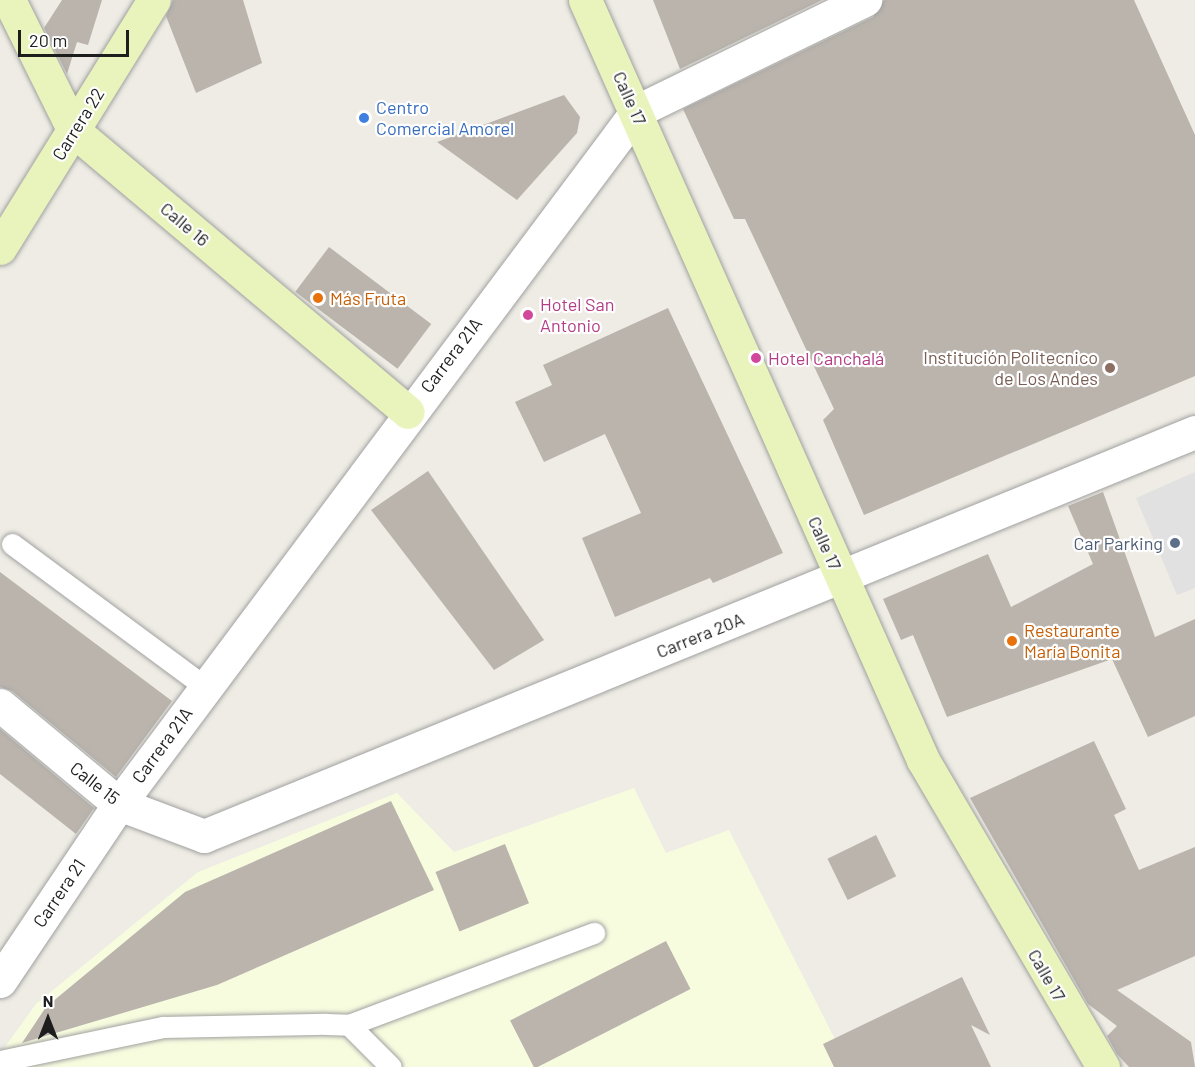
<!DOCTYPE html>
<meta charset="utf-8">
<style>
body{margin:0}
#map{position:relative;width:1195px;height:1067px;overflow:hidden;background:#eeece4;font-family:Barlow,sans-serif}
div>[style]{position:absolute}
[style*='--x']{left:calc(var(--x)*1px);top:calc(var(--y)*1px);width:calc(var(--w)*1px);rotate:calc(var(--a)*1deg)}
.education>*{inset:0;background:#f8fcdf}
.parking>*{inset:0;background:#e1e1e1}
.building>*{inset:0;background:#bab4ad;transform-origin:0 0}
.roads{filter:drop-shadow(0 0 2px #a1a1a1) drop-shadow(0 0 2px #a1a1a1)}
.lane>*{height:21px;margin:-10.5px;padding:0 10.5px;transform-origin:10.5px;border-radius:10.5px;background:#fff}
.street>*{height:33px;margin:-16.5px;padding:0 16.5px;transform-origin:16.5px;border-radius:16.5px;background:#fff}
.secondary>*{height:33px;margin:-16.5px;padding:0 16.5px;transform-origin:16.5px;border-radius:16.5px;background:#e9f3bc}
.dots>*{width:16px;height:16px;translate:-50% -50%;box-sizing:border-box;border:3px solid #fff;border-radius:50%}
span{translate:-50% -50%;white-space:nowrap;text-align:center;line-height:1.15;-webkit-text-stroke:4.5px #fff;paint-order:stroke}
.street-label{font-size:18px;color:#1d1d1d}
.shop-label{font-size:18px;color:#366cbe}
.left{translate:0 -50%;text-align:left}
.food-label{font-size:18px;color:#c56008}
.hotel-label{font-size:18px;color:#b23c85}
.education-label{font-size:18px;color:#785e54}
.right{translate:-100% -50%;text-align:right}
.service-label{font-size:18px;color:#4e5e75}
.north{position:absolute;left:18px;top:989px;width:60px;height:60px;-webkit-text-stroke:4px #fff;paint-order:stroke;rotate:0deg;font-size:16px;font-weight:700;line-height:24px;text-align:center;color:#1d1d1d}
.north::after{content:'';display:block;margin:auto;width:21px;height:27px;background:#1d1d1d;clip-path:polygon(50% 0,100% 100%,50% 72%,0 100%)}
.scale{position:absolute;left:18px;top:30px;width:111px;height:27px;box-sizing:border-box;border:3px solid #1d1d1d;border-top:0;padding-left:8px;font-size:18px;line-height:21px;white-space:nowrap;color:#1d1d1d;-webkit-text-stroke:4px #fff;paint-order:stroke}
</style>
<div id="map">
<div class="education">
<i style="clip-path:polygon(634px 788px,666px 853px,729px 830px,849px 1067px,0 1067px,0 1054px,36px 1004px,198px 872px,397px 793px,454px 852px)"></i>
</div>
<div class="parking">
<i style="clip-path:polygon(1195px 472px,1195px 588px,1177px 595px,1136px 498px)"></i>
</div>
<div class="building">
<i style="clip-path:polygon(62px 0,102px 0,88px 45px,77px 42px,67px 74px,44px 28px)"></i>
<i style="clip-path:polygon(173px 0,243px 0,262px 63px,196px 93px,166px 16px)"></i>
<i style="clip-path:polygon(653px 0,822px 0,680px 69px)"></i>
<i style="clip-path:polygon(884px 0,1134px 0,1195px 135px,1195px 376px,864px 515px,823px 420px,834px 409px,745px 219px,734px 219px,683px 109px,873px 17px)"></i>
<i style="clip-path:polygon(564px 95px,580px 117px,577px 133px,517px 200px,437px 142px)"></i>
<i style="left:329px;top:247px;width:128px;height:56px;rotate:37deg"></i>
<i style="clip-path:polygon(668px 308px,783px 553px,713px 583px,710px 578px,615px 617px,582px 538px,641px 513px,605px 434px,544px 462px,515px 402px,552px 385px,543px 365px)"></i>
<i style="clip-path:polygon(428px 471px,544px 640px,494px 670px,371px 510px)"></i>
<i style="clip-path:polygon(1103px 492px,1155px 637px,1195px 619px,1195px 716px,1148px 737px,1112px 659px,947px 717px,913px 635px,901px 640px,883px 599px,988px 554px,1011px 607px,1093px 564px,1068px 506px)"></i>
<i style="clip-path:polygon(0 572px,172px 701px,116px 777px,12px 691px,0 687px)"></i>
<i style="clip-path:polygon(0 729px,94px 808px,76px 834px,0 774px)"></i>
<i style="clip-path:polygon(1094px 741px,1126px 809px,1114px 815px,1139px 870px,1195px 847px,1195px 956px,1117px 990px,1191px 1042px,1195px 1067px,1129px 1067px,1117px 1054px,1107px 1036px,1117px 1026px,1088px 1004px,970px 798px)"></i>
<i style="clip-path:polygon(391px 801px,434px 890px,217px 985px,22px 1043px,46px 1007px,185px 892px)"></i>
<i style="left:876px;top:835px;width:46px;height:54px;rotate:64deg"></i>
<i style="left:505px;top:844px;width:64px;height:75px;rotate:68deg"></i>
<i style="left:666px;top:941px;width:54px;height:175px;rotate:63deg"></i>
<i style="clip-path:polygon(962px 977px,990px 1035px,971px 1025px,991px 1067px,834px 1067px,823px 1044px)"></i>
</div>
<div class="roads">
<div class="lane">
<i style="--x:12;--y:544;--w:240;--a:36.5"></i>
<i style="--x:349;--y:1025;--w:262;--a:-20.6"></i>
<i style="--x:0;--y:1061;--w:167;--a:-11.8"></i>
<i style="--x:163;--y:1027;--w:163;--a:-1.1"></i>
<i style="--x:326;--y:1024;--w:23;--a:2"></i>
<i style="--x:349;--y:1025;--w:59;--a:45"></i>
</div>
<div class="street">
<i style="--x:0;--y:705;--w:155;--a:39.8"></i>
<i style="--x:119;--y:804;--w:91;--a:20.6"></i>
<i style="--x:204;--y:836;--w:1070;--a:-22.18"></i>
<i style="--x:0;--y:981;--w:213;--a:-56.1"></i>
<i style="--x:119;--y:804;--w:865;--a:-53.22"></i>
<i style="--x:637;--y:111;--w:254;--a:-26"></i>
</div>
<div class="secondary">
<i style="--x:9;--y:0;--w:146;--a:63.6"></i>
<i style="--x:74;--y:131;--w:436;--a:40.1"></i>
<i style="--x:585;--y:0;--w:832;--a:66.02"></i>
<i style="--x:923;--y:760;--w:356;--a:59.6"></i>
<i style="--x:0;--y:248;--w:292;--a:-58.2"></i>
</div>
</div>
<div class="dots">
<i style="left:364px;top:118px;background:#3f7fe0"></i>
<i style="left:318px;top:298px;background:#e8710a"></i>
<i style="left:528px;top:315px;background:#d1479c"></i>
<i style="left:756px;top:358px;background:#d1479c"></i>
<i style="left:1110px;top:368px;background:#8d6e63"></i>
<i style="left:1175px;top:543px;background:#5c6f8a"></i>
<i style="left:1012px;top:641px;background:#e8710a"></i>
</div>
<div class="street-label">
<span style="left:630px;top:98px;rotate:66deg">Calle 17</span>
<span style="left:78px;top:124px;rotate:-58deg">Carrera 22</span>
<span style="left:185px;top:224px;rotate:40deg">Calle 16</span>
<span style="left:451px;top:355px;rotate:-53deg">Carrera 21A</span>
<span style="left:825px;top:543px;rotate:66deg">Calle 17</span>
<span style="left:700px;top:635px;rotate:-22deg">Carrera 20A</span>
<span style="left:162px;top:745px;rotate:-54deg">Carrera 21A</span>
<span style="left:95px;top:783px;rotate:38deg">Calle 15</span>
<span style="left:59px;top:893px;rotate:-56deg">Carrera 21</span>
<span style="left:1047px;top:975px;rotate:60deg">Calle 17</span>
</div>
<div class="shop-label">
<span class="left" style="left:376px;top:118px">Centro<br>Comercial Amorel</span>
</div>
<div class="food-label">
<span class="left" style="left:330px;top:298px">Más Fruta</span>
<span class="left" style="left:1024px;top:641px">Restaurante<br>María Bonita</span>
</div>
<div class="hotel-label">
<span class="left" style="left:540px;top:315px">Hotel San<br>Antonio</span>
<span class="left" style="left:768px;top:358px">Hotel Canchalá</span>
</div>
<div class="education-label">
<span class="right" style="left:1098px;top:368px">Institución Politecnico<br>de Los Andes</span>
</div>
<div class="service-label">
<span class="right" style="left:1163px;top:543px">Car Parking</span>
</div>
<div class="north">N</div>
<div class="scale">20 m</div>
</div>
